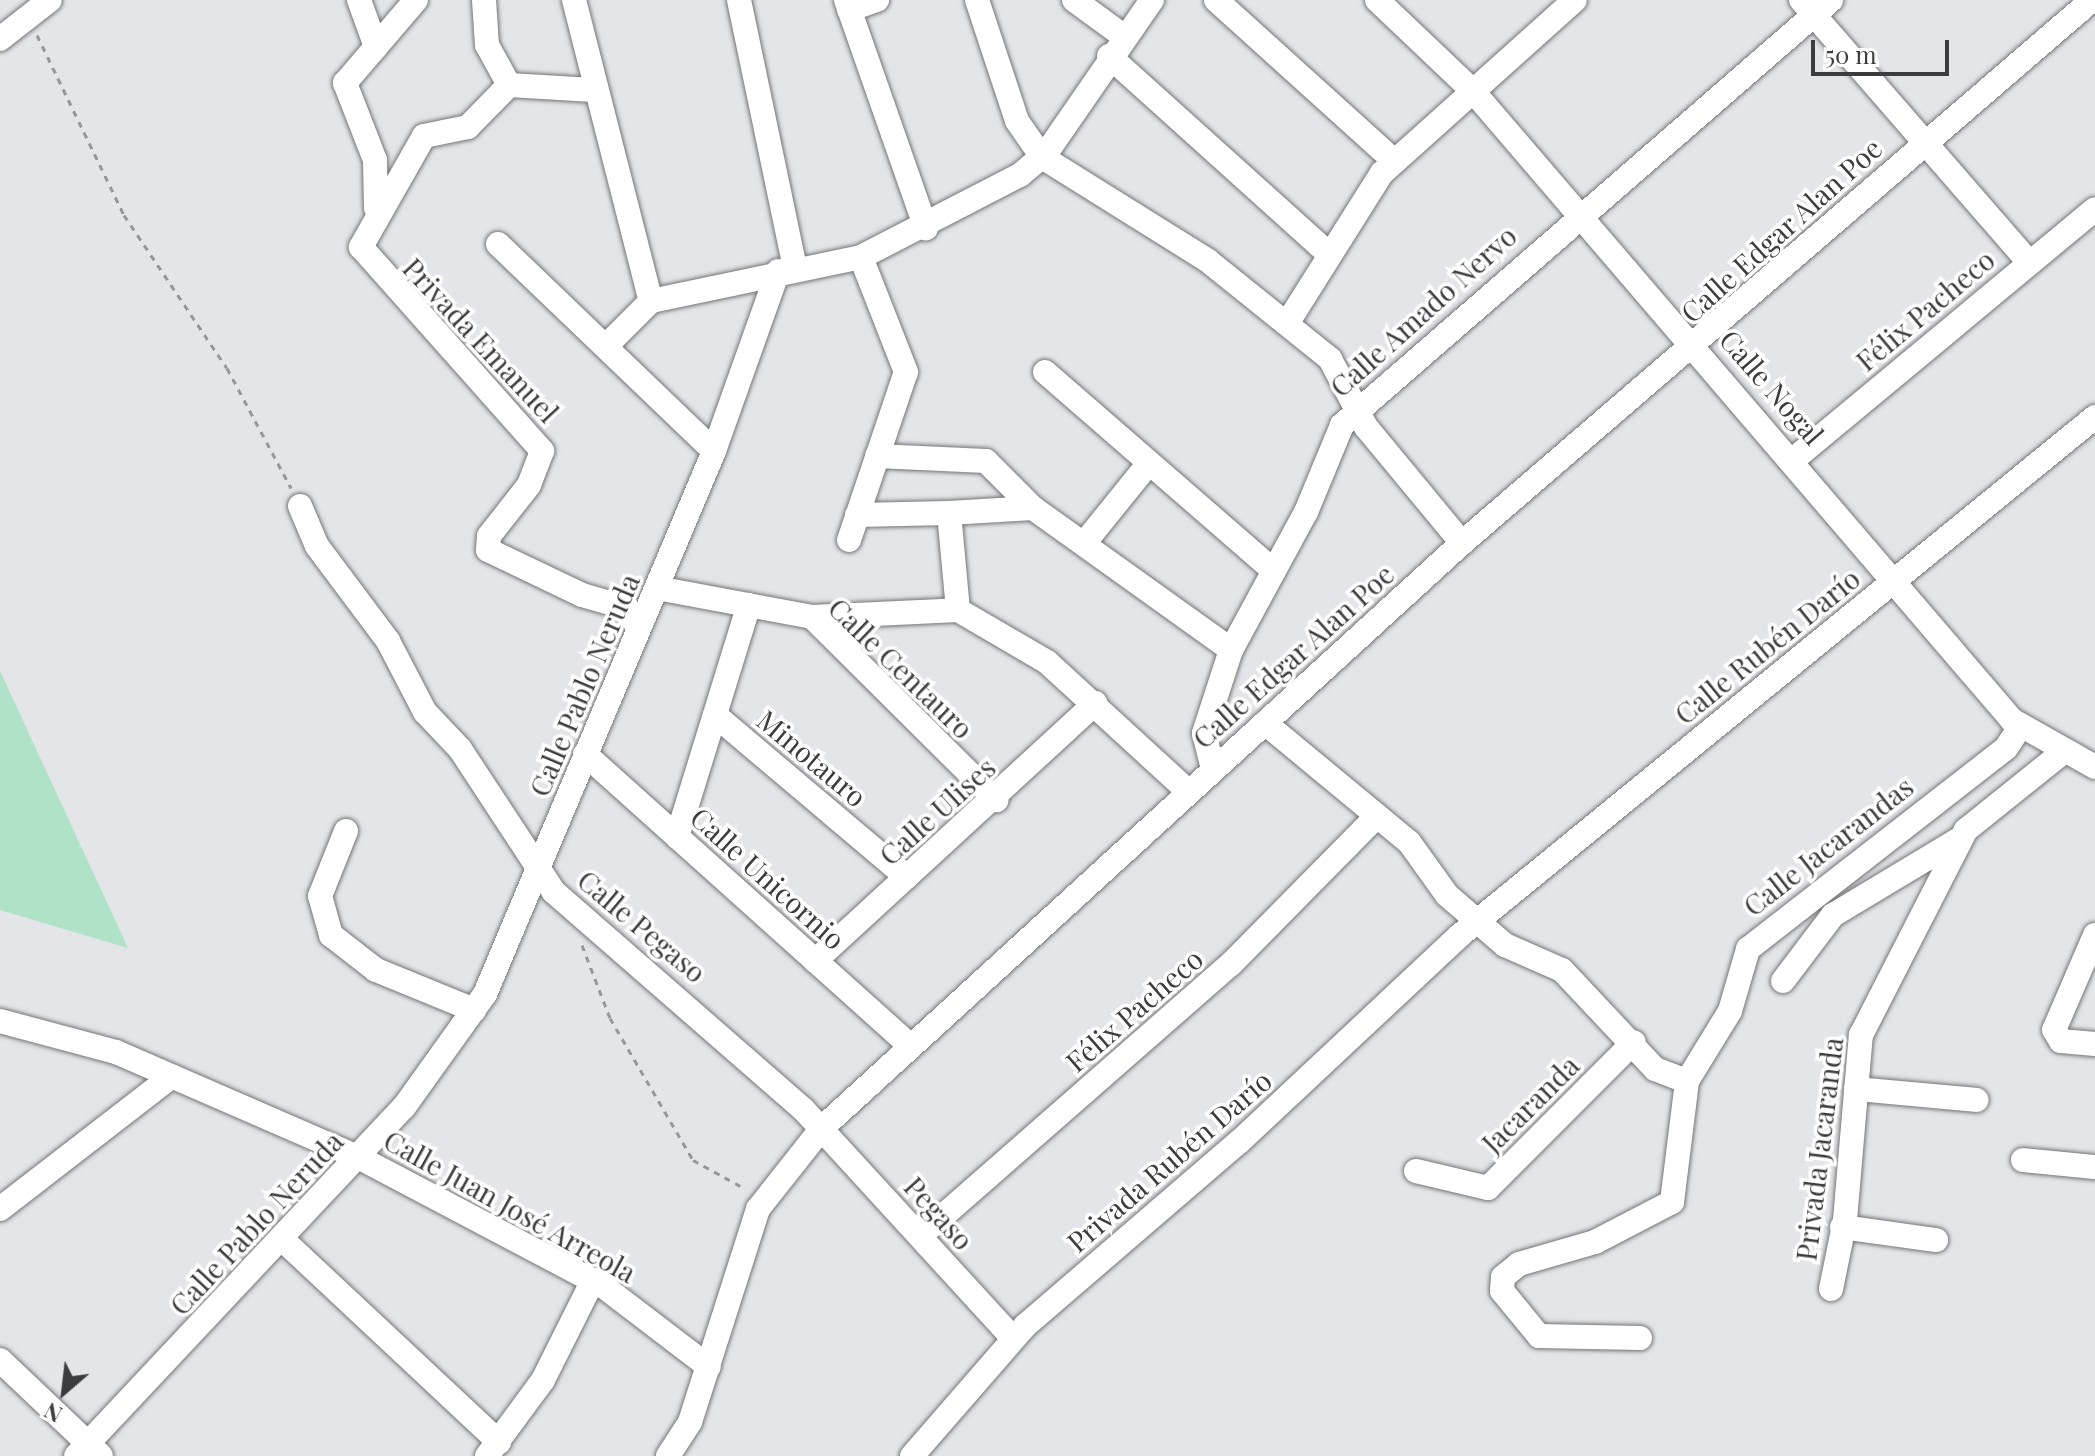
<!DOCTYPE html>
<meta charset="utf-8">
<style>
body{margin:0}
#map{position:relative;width:2095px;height:1456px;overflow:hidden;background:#e4e5e8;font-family:"Playfair Display",serif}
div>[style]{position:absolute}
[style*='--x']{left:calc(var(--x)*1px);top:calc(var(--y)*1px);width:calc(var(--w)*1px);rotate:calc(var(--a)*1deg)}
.green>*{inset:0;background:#b0e2c8}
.path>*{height:3px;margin-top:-1.5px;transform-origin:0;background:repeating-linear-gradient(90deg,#969799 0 6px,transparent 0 12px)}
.roads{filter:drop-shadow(0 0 2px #747577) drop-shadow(0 0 2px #747577)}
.minor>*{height:24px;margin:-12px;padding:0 12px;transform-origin:12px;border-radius:12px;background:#fff}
span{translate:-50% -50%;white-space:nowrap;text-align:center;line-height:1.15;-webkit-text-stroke:7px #fff;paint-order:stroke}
.street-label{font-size:28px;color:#3b3c3d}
.north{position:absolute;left:24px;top:1352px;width:80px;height:80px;-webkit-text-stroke:6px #fff;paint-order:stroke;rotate:208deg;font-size:22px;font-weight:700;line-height:32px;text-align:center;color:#3b3c3d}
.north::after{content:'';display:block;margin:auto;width:28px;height:36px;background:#3b3c3d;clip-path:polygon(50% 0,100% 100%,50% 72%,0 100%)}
.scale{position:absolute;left:1811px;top:40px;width:138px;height:36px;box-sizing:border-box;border:4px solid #3b3c3d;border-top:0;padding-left:10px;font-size:24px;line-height:28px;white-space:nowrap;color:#3b3c3d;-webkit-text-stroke:6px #fff;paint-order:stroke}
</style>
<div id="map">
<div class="green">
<i style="clip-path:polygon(0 671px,128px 948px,0 910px)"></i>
</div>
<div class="path">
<i style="--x:37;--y:35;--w:200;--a:64.2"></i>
<i style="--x:124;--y:215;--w:184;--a:56.1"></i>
<i style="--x:227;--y:368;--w:136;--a:61.9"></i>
<i style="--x:582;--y:945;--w:78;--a:69"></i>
<i style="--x:610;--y:1018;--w:164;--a:59.7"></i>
<i style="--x:693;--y:1160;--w:60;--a:28.7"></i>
</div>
<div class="roads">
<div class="minor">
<i style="--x:359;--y:0;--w:50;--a:70.1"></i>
<i style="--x:484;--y:0;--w:45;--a:86.2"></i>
<i style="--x:487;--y:45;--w:46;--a:61.2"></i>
<i style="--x:574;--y:0;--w:311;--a:75.7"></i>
<i style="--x:739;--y:0;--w:274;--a:78.2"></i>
<i style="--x:846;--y:0;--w:242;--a:70.7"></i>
<i style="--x:977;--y:0;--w:127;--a:71.7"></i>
<i style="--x:1017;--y:121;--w:44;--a:55.2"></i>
<i style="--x:1042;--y:157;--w:195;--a:32"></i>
<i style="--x:1207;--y:260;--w:158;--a:38.8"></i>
<i style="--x:1330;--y:359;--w:77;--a:62.1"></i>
<i style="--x:1366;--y:427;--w:151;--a:50.4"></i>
<i style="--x:1074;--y:0;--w:59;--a:36.1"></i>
<i style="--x:1216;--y:0;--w:240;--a:42.1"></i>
<i style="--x:1377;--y:0;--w:131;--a:43.5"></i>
<i style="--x:1472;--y:90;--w:830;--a:49.4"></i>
<i style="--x:2012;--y:720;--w:95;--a:29.5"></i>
<i style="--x:1801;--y:0;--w:347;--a:49"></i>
<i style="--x:849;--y:10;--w:30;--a:-20"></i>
<i style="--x:0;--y:39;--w:63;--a:-38"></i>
<i style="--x:1109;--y:56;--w:297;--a:42"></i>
<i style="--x:593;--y:90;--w:84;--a:-176.6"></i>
<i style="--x:509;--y:85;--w:59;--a:134.3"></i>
<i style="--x:468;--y:127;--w:45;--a:168.4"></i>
<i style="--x:424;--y:136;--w:128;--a:119.6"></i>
<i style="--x:361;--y:247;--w:273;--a:48.4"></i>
<i style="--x:542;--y:451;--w:36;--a:111"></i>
<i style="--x:529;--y:485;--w:65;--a:128.1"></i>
<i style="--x:489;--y:536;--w:14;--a:94"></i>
<i style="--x:488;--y:550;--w:104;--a:25.6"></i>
<i style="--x:582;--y:595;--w:47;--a:16.1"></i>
<i style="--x:627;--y:608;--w:23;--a:61"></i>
<i style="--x:376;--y:208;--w:48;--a:-91.2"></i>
<i style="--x:375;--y:160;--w:83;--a:-111.3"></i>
<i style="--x:345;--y:83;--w:109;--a:-49.5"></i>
<i style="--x:498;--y:244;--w:299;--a:43.8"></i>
<i style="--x:1288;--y:322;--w:176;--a:-57.8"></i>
<i style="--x:1382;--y:173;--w:259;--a:-41.9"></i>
<i style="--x:606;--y:346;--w:64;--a:-45"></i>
<i style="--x:651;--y:301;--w:215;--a:-11.8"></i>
<i style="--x:861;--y:257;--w:179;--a:-27.3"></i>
<i style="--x:1020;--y:175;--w:35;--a:-40"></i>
<i style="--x:1047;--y:152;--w:185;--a:-55.4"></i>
<i style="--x:1045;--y:372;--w:303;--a:41"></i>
<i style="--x:877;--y:456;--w:109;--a:2.6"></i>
<i style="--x:986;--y:461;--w:66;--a:45"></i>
<i style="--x:1794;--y:459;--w:391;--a:-39.7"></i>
<i style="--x:300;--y:506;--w:43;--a:67"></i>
<i style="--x:317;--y:546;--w:119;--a:53.2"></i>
<i style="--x:388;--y:641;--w:80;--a:62.5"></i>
<i style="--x:425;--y:712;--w:51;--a:46.6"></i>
<i style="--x:460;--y:749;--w:171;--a:56.7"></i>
<i style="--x:554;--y:892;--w:330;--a:41.1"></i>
<i style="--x:803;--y:1109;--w:311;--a:47.5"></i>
<i style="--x:857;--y:515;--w:92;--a:-1.2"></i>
<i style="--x:849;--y:540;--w:177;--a:-71.3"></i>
<i style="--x:906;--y:372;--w:123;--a:-111.4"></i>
<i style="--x:1086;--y:541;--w:100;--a:-51.1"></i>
<i style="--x:657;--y:588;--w:158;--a:10.6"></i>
<i style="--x:812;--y:617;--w:146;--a:-2.7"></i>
<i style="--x:958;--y:610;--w:103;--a:30.3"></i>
<i style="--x:1047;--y:662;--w:191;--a:42.5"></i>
<i style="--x:958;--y:610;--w:97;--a:-95.3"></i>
<i style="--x:949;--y:513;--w:84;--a:-3.4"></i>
<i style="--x:1033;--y:508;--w:244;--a:35.6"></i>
<i style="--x:812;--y:617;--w:260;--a:44.8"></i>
<i style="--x:715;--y:715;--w:251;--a:40.2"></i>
<i style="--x:1265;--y:723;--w:187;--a:39.6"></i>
<i style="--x:1409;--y:842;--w:65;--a:54.4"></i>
<i style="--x:1447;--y:895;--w:77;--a:40.8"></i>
<i style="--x:1505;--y:945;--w:62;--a:23.7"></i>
<i style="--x:1562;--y:970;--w:136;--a:46.8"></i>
<i style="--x:1655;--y:1069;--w:34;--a:21"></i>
<i style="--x:585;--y:754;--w:438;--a:41.9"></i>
<i style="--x:1213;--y:769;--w:37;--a:-104"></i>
<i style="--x:1204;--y:733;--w:87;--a:-72"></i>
<i style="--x:1231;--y:650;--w:157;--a:-61.5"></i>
<i style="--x:1306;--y:512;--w:94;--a:-67.5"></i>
<i style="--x:1342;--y:425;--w:648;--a:-40.99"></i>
<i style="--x:346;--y:831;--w:70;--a:111.8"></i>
<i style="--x:320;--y:896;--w:41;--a:74.2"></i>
<i style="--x:331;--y:935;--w:57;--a:37.9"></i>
<i style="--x:376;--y:970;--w:106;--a:22.2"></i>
<i style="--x:677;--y:837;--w:243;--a:-72.8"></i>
<i style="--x:2095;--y:935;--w:103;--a:113.3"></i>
<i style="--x:2054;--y:1030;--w:13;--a:58"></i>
<i style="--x:2061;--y:1041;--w:34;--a:5"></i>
<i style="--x:815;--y:961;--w:381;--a:-42.6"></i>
<i style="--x:1783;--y:981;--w:83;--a:-52.9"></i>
<i style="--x:1833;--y:915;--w:149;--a:-31"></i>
<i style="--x:0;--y:1021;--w:120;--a:15"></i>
<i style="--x:116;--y:1052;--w:264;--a:23.5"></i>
<i style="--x:358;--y:1157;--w:277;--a:27.8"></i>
<i style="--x:603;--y:1286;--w:133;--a:37.4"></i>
<i style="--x:1856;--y:1089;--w:121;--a:5.2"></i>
<i style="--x:2023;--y:1160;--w:72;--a:5.6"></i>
<i style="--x:1416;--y:1171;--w:74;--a:13.3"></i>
<i style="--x:1488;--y:1188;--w:206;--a:-45"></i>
<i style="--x:0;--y:1209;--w:217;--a:-37.7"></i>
<i style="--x:1842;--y:1227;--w:95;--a:7.9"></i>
<i style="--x:920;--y:1236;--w:413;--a:-41.2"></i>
<i style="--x:1231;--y:964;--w:208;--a:-45.4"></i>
<i style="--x:283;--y:1240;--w:296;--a:43.1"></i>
<i style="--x:1831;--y:1289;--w:70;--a:-78.5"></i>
<i style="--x:1845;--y:1220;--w:186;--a:-85.1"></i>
<i style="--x:1861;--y:1035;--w:230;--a:-62.9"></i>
<i style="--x:1966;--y:830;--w:124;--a:-38.8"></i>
<i style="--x:1640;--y:1338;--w:101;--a:-178.9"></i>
<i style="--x:1539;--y:1336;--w:58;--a:-129.4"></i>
<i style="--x:1502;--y:1291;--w:14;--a:-86"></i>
<i style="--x:1503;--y:1277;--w:21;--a:-39"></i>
<i style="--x:1519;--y:1264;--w:79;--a:-16.1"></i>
<i style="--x:1595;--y:1242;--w:87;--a:-27.5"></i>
<i style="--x:1672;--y:1202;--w:122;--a:-82.9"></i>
<i style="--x:1687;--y:1081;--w:82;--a:-58.4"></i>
<i style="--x:1730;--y:1011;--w:65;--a:-73.8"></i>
<i style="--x:1748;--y:949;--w:327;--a:-37.9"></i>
<i style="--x:2006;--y:748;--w:25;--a:-56"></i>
<i style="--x:0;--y:1360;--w:139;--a:43.5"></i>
<i style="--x:76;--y:1456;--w:479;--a:-46.8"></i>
<i style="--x:404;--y:1107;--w:139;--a:-54.4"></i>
<i style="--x:485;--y:994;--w:589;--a:-67.13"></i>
<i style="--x:714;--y:451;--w:191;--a:-70.4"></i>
<i style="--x:487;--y:1456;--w:94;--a:-53.6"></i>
<i style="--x:543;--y:1380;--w:112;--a:-63.4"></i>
<i style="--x:668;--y:1456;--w:40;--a:-57.1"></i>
<i style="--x:690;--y:1422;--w:224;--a:-72.3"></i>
<i style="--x:758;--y:1209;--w:103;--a:-51.7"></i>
<i style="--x:822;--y:1128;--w:867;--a:-42.43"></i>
<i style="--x:1462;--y:543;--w:832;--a:-40.76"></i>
<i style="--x:912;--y:1456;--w:174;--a:-49"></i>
<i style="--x:1026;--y:1325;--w:281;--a:-40.7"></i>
<i style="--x:1239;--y:1142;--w:301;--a:-43.1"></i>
<i style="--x:1459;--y:936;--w:821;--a:-39.22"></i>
</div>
</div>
<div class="street-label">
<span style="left:1781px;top:230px;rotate:-42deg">Calle Edgar Alan Poe</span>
<span style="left:1925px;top:310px;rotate:-40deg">Félix Pacheco</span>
<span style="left:1423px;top:311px;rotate:-42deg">Calle Amado Nervo</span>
<span style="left:481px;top:340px;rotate:47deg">Privada Emanuel</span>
<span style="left:1772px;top:387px;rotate:49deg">Calle Nogal</span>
<span style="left:1767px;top:646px;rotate:-39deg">Calle Rubén Darío</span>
<span style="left:1293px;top:656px;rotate:-42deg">Calle Edgar Alan Poe</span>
<span style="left:901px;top:668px;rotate:44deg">Calle Centauro</span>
<span style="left:584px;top:685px;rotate:-67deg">Calle Pablo Neruda</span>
<span style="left:812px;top:758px;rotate:40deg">Minotauro</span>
<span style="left:937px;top:811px;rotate:-42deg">Calle Ulises</span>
<span style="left:1828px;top:846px;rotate:-38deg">Calle Jacarandas</span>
<span style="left:768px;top:878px;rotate:42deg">Calle Unicornio</span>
<span style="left:642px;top:926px;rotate:40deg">Calle Pegaso</span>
<span style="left:1134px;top:1010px;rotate:-41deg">Félix Pacheco</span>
<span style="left:1530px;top:1104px;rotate:-45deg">Jacaranda</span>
<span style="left:1819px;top:1149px;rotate:-83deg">Privada Jacaranda</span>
<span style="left:1169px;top:1161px;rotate:-41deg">Privada Rubén Darío</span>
<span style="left:510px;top:1206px;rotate:29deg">Calle Juan José Arreola</span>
<span style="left:939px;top:1213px;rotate:48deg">Pegaso</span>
<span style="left:256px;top:1223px;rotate:-47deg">Calle Pablo Neruda</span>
</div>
<div class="north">N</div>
<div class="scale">50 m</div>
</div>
